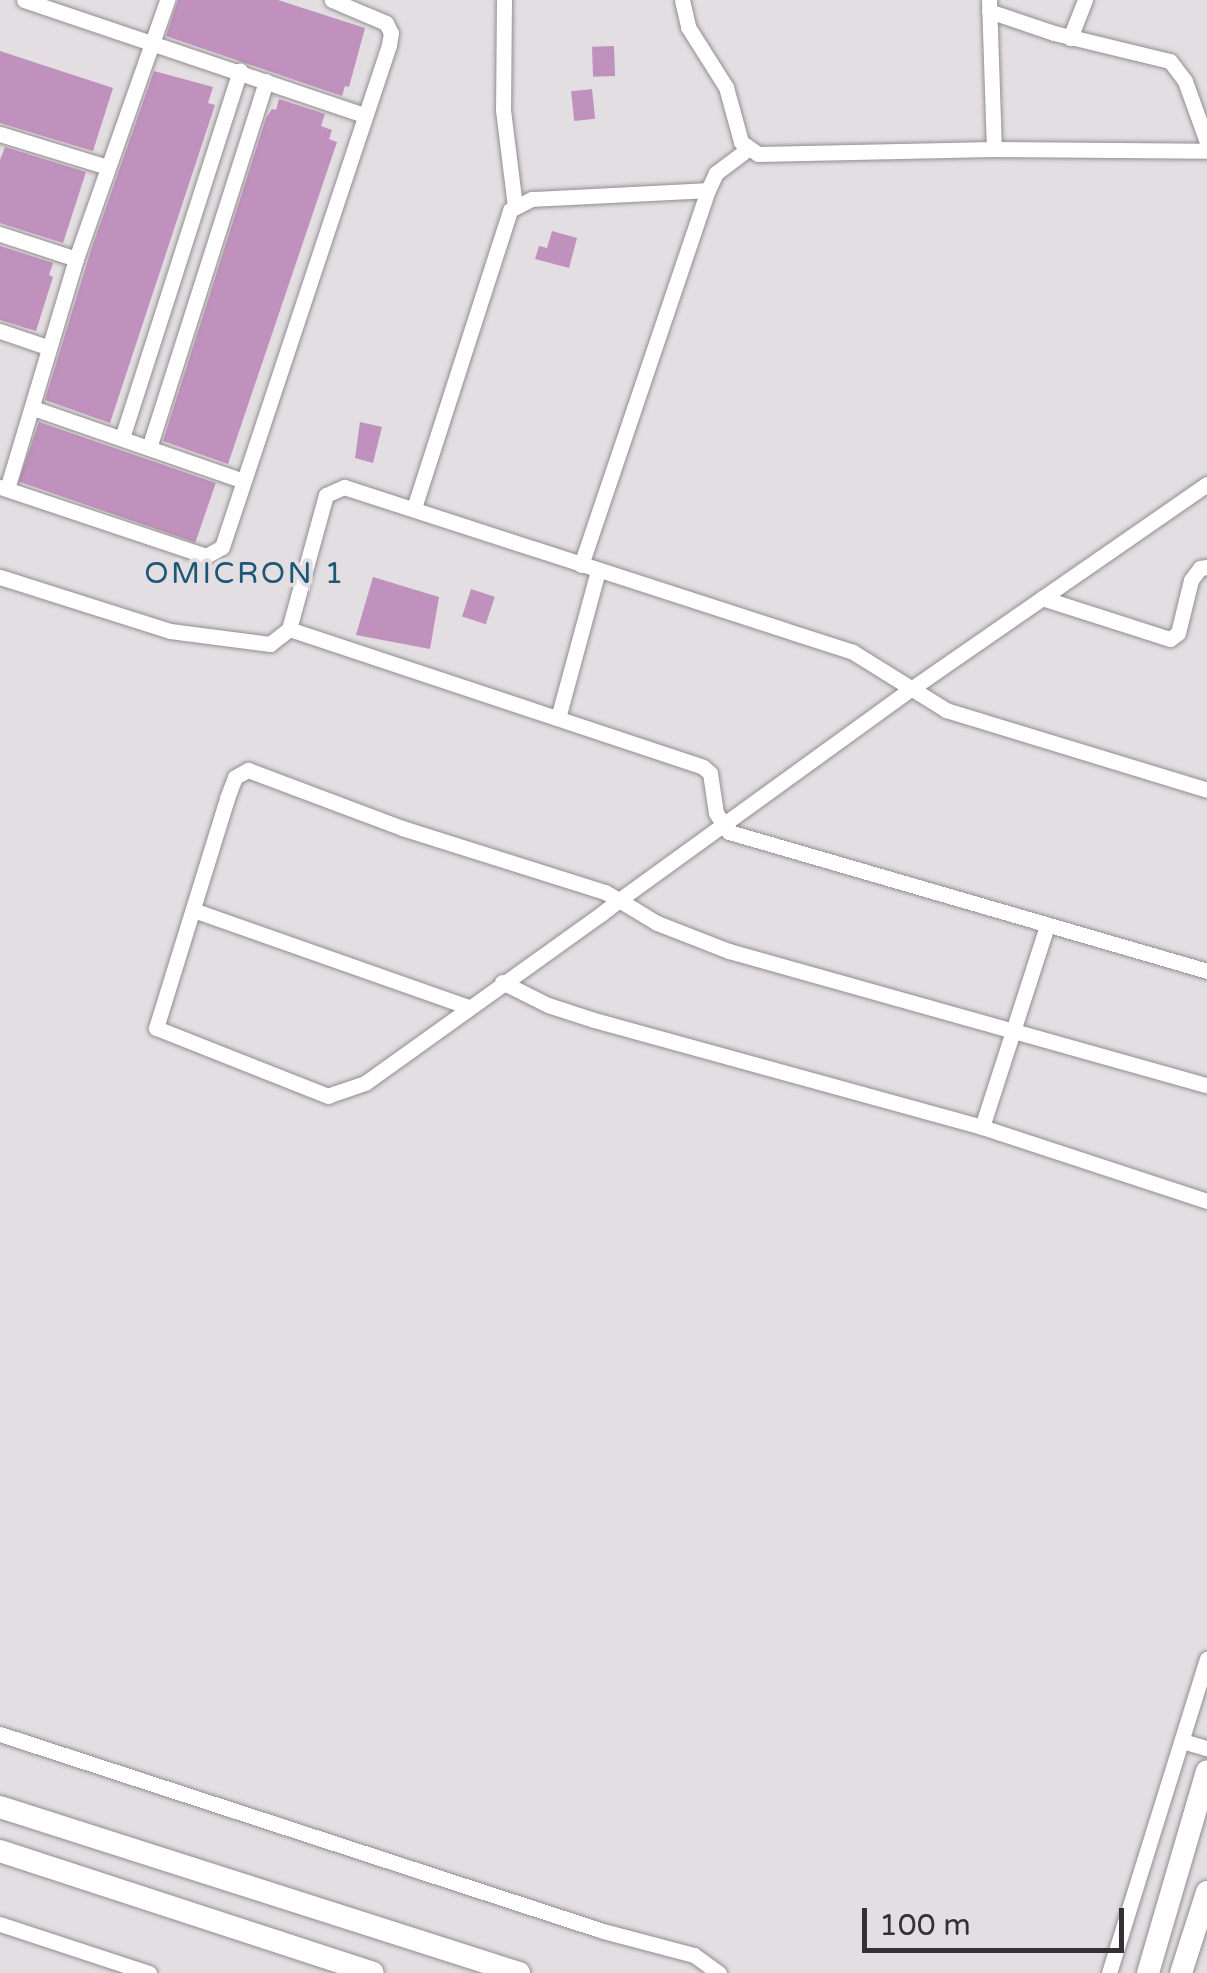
<!DOCTYPE html>
<style>
body{margin:0}
#map{position:relative;width:1207px;height:1973px;overflow:hidden;background:#e3dee2;font-family:"Varela Round",sans-serif}
div>[style]{position:absolute}
[style*='--x']{left:calc(var(--x)*1px);top:calc(var(--y)*1px);width:calc(var(--w)*1px);rotate:calc(var(--a)*1deg)}
.building>*{inset:0;background:#c091bd;transform-origin:0 0}
.roads{filter:drop-shadow(0 0 2px #928d91) drop-shadow(0 0 2px #928d91)}
.street>*{height:15px;margin:-7.5px;padding:0 7.5px;transform-origin:7.5px;border-radius:7.5px;background:#fff}
.secondary>*{height:22px;margin:-11px;padding:0 11px;transform-origin:11px;border-radius:11px;background:#fff}
span{translate:-50% -50%;white-space:nowrap;text-align:center;line-height:1.15;-webkit-text-stroke:8px #e3dee2;paint-order:stroke}
.neighbourhood-label{font-size:30px;color:#1e5678;letter-spacing:2.5px}
.scale{position:absolute;left:862px;top:1908px;width:262px;height:45px;box-sizing:border-box;border:5px solid #333133;border-top:0;padding-left:12px;font-size:30px;line-height:35px;white-space:nowrap;color:#333133;-webkit-text-stroke:8px #e3dee2;paint-order:stroke}
</style>
<div id="map">
<div class="building">
<i style="clip-path:polygon(178px 0,278px 0,365px 28px,349px 87px,345px 86px,342px 96px,166px 36px)"></i>
<i style="left:614px;top:46px;width:30px;height:22px;rotate:88deg"></i>
<i style="clip-path:polygon(0 51px,113px 88px,93px 151px,0 123px)"></i>
<i style="clip-path:polygon(154px 71px,213px 87px,208px 103px,215px 105px,110px 423px,45px 400px,91px 250px)"></i>
<i style="left:592px;top:89px;width:30px;height:21px;rotate:84deg"></i>
<i style="clip-path:polygon(279px 99px,325px 114px,321px 126px,332px 130px,329px 139px,337px 142px,228px 464px,163px 441px,266px 118px,272px 109px,276px 110px)"></i>
<i style="clip-path:polygon(5px 147px,86px 172px,63px 243px,0 223px,0 160px)"></i>
<i style="clip-path:polygon(552px 231px,577px 238px,569px 268px,535px 259px,539px 246px,547px 248px)"></i>
<i style="clip-path:polygon(0 246px,53px 263px,49px 275px,53px 277px,36px 331px,0 320px)"></i>
<i style="left:39px;top:422px;width:187px;height:63px;rotate:19deg"></i>
<i style="clip-path:polygon(360px 422px,382px 427px,373px 463px,355px 458px)"></i>
<i style="clip-path:polygon(373px 577px,439px 597px,430px 649px,356px 635px)"></i>
<i style="left:471px;top:589px;width:25px;height:29px;rotate:18deg"></i>
</div>
<div class="roads">
<div class="street">
<i style="--x:24;--y:0;--w:358;--a:18.7"></i>
<i style="--x:504;--y:0;--w:110;--a:90.5"></i>
<i style="--x:503;--y:110;--w:97;--a:82.9"></i>
<i style="--x:682;--y:0;--w:28;--a:77"></i>
<i style="--x:688;--y:27;--w:71;--a:57.7"></i>
<i style="--x:726;--y:87;--w:57;--a:74.7"></i>
<i style="--x:741;--y:142;--w:21;--a:35"></i>
<i style="--x:758;--y:154;--w:236;--a:-1.2"></i>
<i style="--x:994;--y:149;--w:213;--a:0.5"></i>
<i style="--x:989;--y:0;--w:149;--a:88.1"></i>
<i style="--x:989;--y:11;--w:69;--a:18.7"></i>
<i style="--x:1054;--y:33;--w:119;--a:13.6"></i>
<i style="--x:1170;--y:61;--w:25;--a:53"></i>
<i style="--x:1185;--y:81;--w:65;--a:70.2"></i>
<i style="--x:1070;--y:38;--w:41;--a:-68.5"></i>
<i style="--x:0;--y:134;--w:112;--a:17.1"></i>
<i style="--x:0;--y:234;--w:80;--a:18.2"></i>
<i style="--x:0;--y:331;--w:50;--a:18.8"></i>
<i style="--x:33;--y:408;--w:220;--a:19.1"></i>
<i style="--x:122;--y:438;--w:386;--a:-72.2"></i>
<i style="--x:149;--y:448;--w:385;--a:-72.3"></i>
<i style="--x:1207;--y:484;--w:359;--a:145.3"></i>
<i style="--x:912;--y:688;--w:362;--a:144.1"></i>
<i style="--x:619;--y:900;--w:23;--a:142"></i>
<i style="--x:601;--y:914;--w:290;--a:144.4"></i>
<i style="--x:365;--y:1083;--w:39;--a:161"></i>
<i style="--x:328;--y:1096;--w:185;--a:-158.4"></i>
<i style="--x:156;--y:1028;--w:241;--a:-72.8"></i>
<i style="--x:227;--y:798;--w:22;--a:-69"></i>
<i style="--x:235;--y:777;--w:15;--a:-28"></i>
<i style="--x:248;--y:770;--w:165;--a:20.6"></i>
<i style="--x:402;--y:828;--w:213;--a:17.5"></i>
<i style="--x:605;--y:892;--w:16;--a:30"></i>
<i style="--x:619;--y:900;--w:44;--a:31.2"></i>
<i style="--x:657;--y:923;--w:77;--a:21.3"></i>
<i style="--x:729;--y:951;--w:496;--a:15.7"></i>
<i style="--x:0;--y:487;--w:217;--a:18.5"></i>
<i style="--x:206;--y:556;--w:18;--a:-29"></i>
<i style="--x:222;--y:547;--w:529;--a:-71.6"></i>
<i style="--x:389;--y:45;--w:12;--a:-81"></i>
<i style="--x:391;--y:33;--w:11;--a:-117"></i>
<i style="--x:386;--y:23;--w:59;--a:-156.9"></i>
<i style="--x:7;--y:489;--w:240;--a:-73.3"></i>
<i style="--x:76;--y:259;--w:275;--a:-70.6"></i>
<i style="--x:414;--y:508;--w:313;--a:-72.1"></i>
<i style="--x:510;--y:210;--w:25;--a:-27"></i>
<i style="--x:532;--y:199;--w:176;--a:-2.9"></i>
<i style="--x:581;--y:565;--w:396;--a:-71.3"></i>
<i style="--x:708;--y:190;--w:19;--a:-65"></i>
<i style="--x:716;--y:173;--w:39;--a:-37"></i>
<i style="--x:0;--y:577;--w:178;--a:17.6"></i>
<i style="--x:170;--y:631;--w:101;--a:7.4"></i>
<i style="--x:270;--y:644;--w:24;--a:-38"></i>
<i style="--x:289;--y:629;--w:139;--a:-74.6"></i>
<i style="--x:326;--y:495;--w:20;--a:-24"></i>
<i style="--x:344;--y:487;--w:535;--a:17.96"></i>
<i style="--x:853;--y:652;--w:110;--a:31.9"></i>
<i style="--x:946;--y:710;--w:273;--a:17"></i>
<i style="--x:1042;--y:598;--w:134;--a:17.8"></i>
<i style="--x:1170;--y:639;--w:10;--a:-37"></i>
<i style="--x:1178;--y:633;--w:55;--a:-76.2"></i>
<i style="--x:1191;--y:580;--w:15;--a:-53"></i>
<i style="--x:1200;--y:568;--w:7;--a:-8"></i>
<i style="--x:289;--y:629;--w:436;--a:18.4"></i>
<i style="--x:703;--y:767;--w:9;--a:41"></i>
<i style="--x:710;--y:773;--w:40;--a:81.5"></i>
<i style="--x:716;--y:813;--w:23;--a:56"></i>
<i style="--x:729;--y:832;--w:498;--a:16.2"></i>
<i style="--x:558;--y:718;--w:152;--a:-74.8"></i>
<i style="--x:196;--y:911;--w:289;--a:19.4"></i>
<i style="--x:502;--y:982;--w:51;--a:26.6"></i>
<i style="--x:548;--y:1005;--w:48;--a:18.1"></i>
<i style="--x:594;--y:1020;--w:402;--a:15.4"></i>
<i style="--x:982;--y:1127;--w:237;--a:18.2"></i>
<i style="--x:982;--y:1127;--w:211;--a:-72.1"></i>
<i style="--x:0;--y:1734;--w:634;--a:18.09"></i>
<i style="--x:603;--y:1931;--w:94;--a:14.8"></i>
<i style="--x:694;--y:1955;--w:31;--a:36"></i>
<i style="--x:1182;--y:1741;--w:26;--a:16"></i>
<i style="--x:0;--y:1924;--w:157;--a:18.2"></i>
<i style="--x:1109;--y:1973;--w:329;--a:-72.7"></i>
</div>
<div class="secondary">
<i style="--x:0;--y:1807;--w:545;--a:17.74"></i>
<i style="--x:0;--y:1851;--w:392;--a:18.1"></i>
<i style="--x:1148;--y:1973;--w:210;--a:-73.7"></i>
<i style="--x:1181;--y:1973;--w:85;--a:-72.2"></i>
</div>
</div>
<div class="neighbourhood-label">
<span style="left:245px;top:574px">OMICRON 1</span>
</div>
<div class="scale">100 m</div>
</div>
